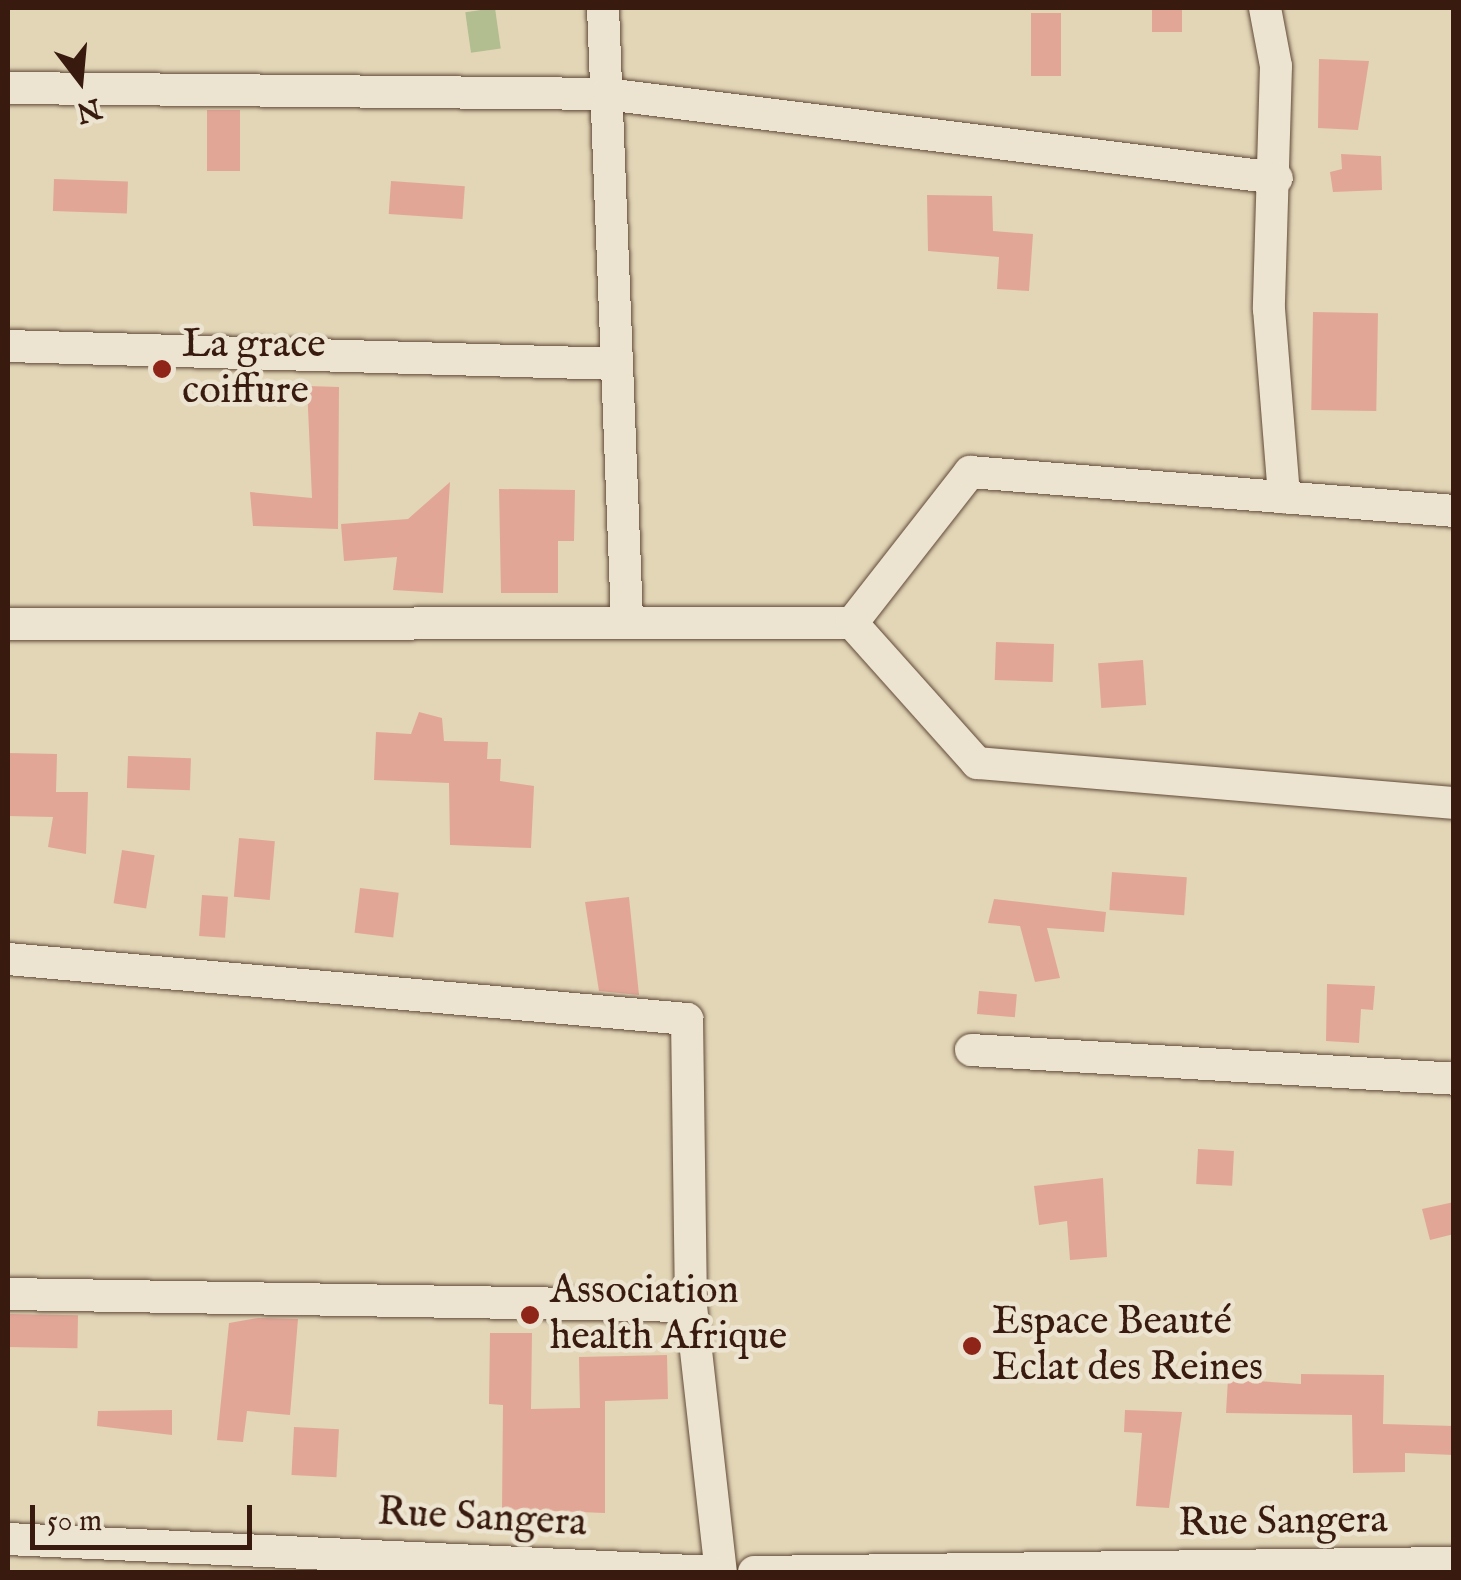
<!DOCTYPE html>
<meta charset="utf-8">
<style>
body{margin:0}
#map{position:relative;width:1461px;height:1580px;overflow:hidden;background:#e2d6b7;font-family:"IM FELL English",serif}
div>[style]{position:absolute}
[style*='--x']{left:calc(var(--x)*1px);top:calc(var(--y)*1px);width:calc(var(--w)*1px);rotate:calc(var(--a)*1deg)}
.green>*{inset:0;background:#b2be8f;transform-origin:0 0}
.building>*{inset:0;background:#e2a697;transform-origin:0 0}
.roads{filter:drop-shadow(0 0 2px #624a38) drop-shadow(0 0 2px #624a38)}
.minor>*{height:32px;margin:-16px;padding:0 16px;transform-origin:16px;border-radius:16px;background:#ece4d0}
.dots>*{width:28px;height:28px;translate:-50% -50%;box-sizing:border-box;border:5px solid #ece4d0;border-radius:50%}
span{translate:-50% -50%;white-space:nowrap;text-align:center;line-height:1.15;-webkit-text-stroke:9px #ece4d0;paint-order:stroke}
.poi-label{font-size:40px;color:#381b0e}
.left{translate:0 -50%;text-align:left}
.street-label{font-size:40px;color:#381b0e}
.frame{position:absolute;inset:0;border:10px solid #381b0e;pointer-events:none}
.north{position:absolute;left:30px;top:30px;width:100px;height:100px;-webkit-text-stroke:8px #ece4d0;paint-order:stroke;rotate:164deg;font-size:28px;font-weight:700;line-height:40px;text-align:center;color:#381b0e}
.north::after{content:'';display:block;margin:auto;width:35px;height:45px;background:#381b0e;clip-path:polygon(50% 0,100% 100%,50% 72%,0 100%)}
.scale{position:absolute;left:30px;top:1505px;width:222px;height:45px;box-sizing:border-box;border:5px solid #381b0e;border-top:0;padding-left:12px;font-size:30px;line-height:35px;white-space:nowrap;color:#381b0e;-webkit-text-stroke:8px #ece4d0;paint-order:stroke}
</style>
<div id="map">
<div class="green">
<i style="left:495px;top:8px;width:41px;height:30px;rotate:82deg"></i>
</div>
<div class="building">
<i style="left:1152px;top:8px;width:30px;height:24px"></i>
<i style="left:1031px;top:13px;width:30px;height:63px"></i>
<i style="clip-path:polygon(1319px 59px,1369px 61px,1358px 130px,1318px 128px)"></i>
<i style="left:207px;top:110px;width:33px;height:61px"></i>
<i style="clip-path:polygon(1341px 154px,1381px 156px,1382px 190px,1333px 192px,1330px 172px,1342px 169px)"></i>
<i style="left:54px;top:179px;width:74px;height:32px;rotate:2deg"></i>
<i style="left:391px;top:181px;width:74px;height:33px;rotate:4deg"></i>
<i style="clip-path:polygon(927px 195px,992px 196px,993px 231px,1033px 234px,1029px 291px,997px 289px,999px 257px,928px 251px)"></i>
<i style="left:1313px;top:312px;width:65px;height:98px;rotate:1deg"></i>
<i style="clip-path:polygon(307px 386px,339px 387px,338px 529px,253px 526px,250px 492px,312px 498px)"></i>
<i style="clip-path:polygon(450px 482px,443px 593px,393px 590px,397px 557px,344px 561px,341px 524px,408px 519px)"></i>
<i style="clip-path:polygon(499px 489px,575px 490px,574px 541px,558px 541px,558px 593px,501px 593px)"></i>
<i style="left:996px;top:642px;width:58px;height:38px;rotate:2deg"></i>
<i style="left:1143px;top:660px;width:45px;height:45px;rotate:86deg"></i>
<i style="clip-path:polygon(419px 712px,442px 718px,444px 741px,488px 742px,487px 759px,501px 759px,500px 781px,534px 786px,531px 848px,450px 845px,449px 783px,374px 780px,376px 732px,411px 734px)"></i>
<i style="clip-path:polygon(8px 753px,57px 754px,56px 792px,88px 792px,86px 854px,48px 847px,53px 817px,8px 816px)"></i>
<i style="left:128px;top:756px;width:63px;height:32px;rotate:2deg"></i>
<i style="left:239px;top:838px;width:36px;height:59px;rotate:5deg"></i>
<i style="left:122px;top:850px;width:33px;height:54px;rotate:9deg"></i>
<i style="left:1112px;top:872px;width:75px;height:38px;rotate:4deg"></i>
<i style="left:360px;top:888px;width:39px;height:45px;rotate:7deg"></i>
<i style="left:202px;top:895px;width:26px;height:41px;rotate:4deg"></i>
<i style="clip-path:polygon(629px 897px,639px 995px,599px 991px,585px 902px)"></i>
<i style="clip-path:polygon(994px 899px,1106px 912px,1104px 932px,1047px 928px,1060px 978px,1035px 982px,1020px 926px,988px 923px)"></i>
<i style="clip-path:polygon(1327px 984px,1375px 986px,1373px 1010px,1361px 1009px,1359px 1043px,1326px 1041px)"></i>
<i style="left:979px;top:991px;width:38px;height:23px;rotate:5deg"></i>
<i style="left:1198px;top:1149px;width:36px;height:35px;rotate:3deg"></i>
<i style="clip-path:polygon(1103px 1178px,1107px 1257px,1070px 1260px,1067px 1221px,1039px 1225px,1034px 1186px)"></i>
<i style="clip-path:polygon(1454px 1202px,1454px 1234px,1430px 1240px,1422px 1209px)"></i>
<i style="left:8px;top:1314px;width:70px;height:33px;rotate:1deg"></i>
<i style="clip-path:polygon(258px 1318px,298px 1319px,290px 1415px,247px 1411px,243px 1442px,217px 1440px,229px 1323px)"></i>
<i style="clip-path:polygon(490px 1333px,532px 1333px,531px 1409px,580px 1408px,579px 1357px,667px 1355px,668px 1399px,605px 1401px,605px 1513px,502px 1509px,503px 1405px,489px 1404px)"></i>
<i style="clip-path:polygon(1301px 1374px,1384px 1375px,1383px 1424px,1454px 1426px,1454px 1455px,1405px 1453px,1405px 1472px,1353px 1473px,1352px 1415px,1226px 1413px,1228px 1379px,1301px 1384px)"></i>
<i style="clip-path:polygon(172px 1410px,172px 1435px,97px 1426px,98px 1411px)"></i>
<i style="clip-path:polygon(1125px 1410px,1182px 1412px,1169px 1508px,1136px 1506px,1142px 1433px,1124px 1432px)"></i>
<i style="left:294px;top:1427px;width:45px;height:48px;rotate:3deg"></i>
</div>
<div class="roads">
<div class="minor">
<i style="--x:603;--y:8;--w:612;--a:87.75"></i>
<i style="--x:1265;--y:8;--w:59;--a:79.3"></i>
<i style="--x:1276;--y:66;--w:243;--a:91.7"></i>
<i style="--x:1269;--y:309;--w:189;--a:85.4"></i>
<i style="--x:8;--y:88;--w:598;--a:0.57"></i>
<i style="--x:606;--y:94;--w:676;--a:7.14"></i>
<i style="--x:8;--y:346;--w:609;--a:1.69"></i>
<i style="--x:852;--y:623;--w:192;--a:-52"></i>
<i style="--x:970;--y:472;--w:486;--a:4.6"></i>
<i style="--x:8;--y:624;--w:844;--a:-0.07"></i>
<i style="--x:852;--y:623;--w:188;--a:48.2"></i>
<i style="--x:977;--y:763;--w:479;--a:4.8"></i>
<i style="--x:8;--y:959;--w:682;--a:5.05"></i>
<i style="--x:687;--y:1019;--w:287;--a:89.2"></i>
<i style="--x:691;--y:1306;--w:268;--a:83.6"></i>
<i style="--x:971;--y:1050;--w:484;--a:3.4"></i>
<i style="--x:8;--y:1294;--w:683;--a:1.01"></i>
<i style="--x:8;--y:1539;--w:705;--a:2.68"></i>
<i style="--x:754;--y:1572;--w:700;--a:-0.74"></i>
</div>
</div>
<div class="dots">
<i style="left:162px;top:369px;background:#8f2418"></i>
<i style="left:530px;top:1315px;background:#8f2418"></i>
<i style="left:972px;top:1346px;background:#8f2418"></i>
</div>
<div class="poi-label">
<span class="left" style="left:182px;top:369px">La grace<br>coiffure</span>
<span class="left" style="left:550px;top:1315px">Association<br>health Afrique</span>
<span class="left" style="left:992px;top:1346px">Espace Beauté<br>Eclat des Reines</span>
</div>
<div class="street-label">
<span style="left:482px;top:1519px;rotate:3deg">Rue Sangera</span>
<span style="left:1283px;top:1523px;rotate:-1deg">Rue Sangera</span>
</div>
<div class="frame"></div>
<div class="north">N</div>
<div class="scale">50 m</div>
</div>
